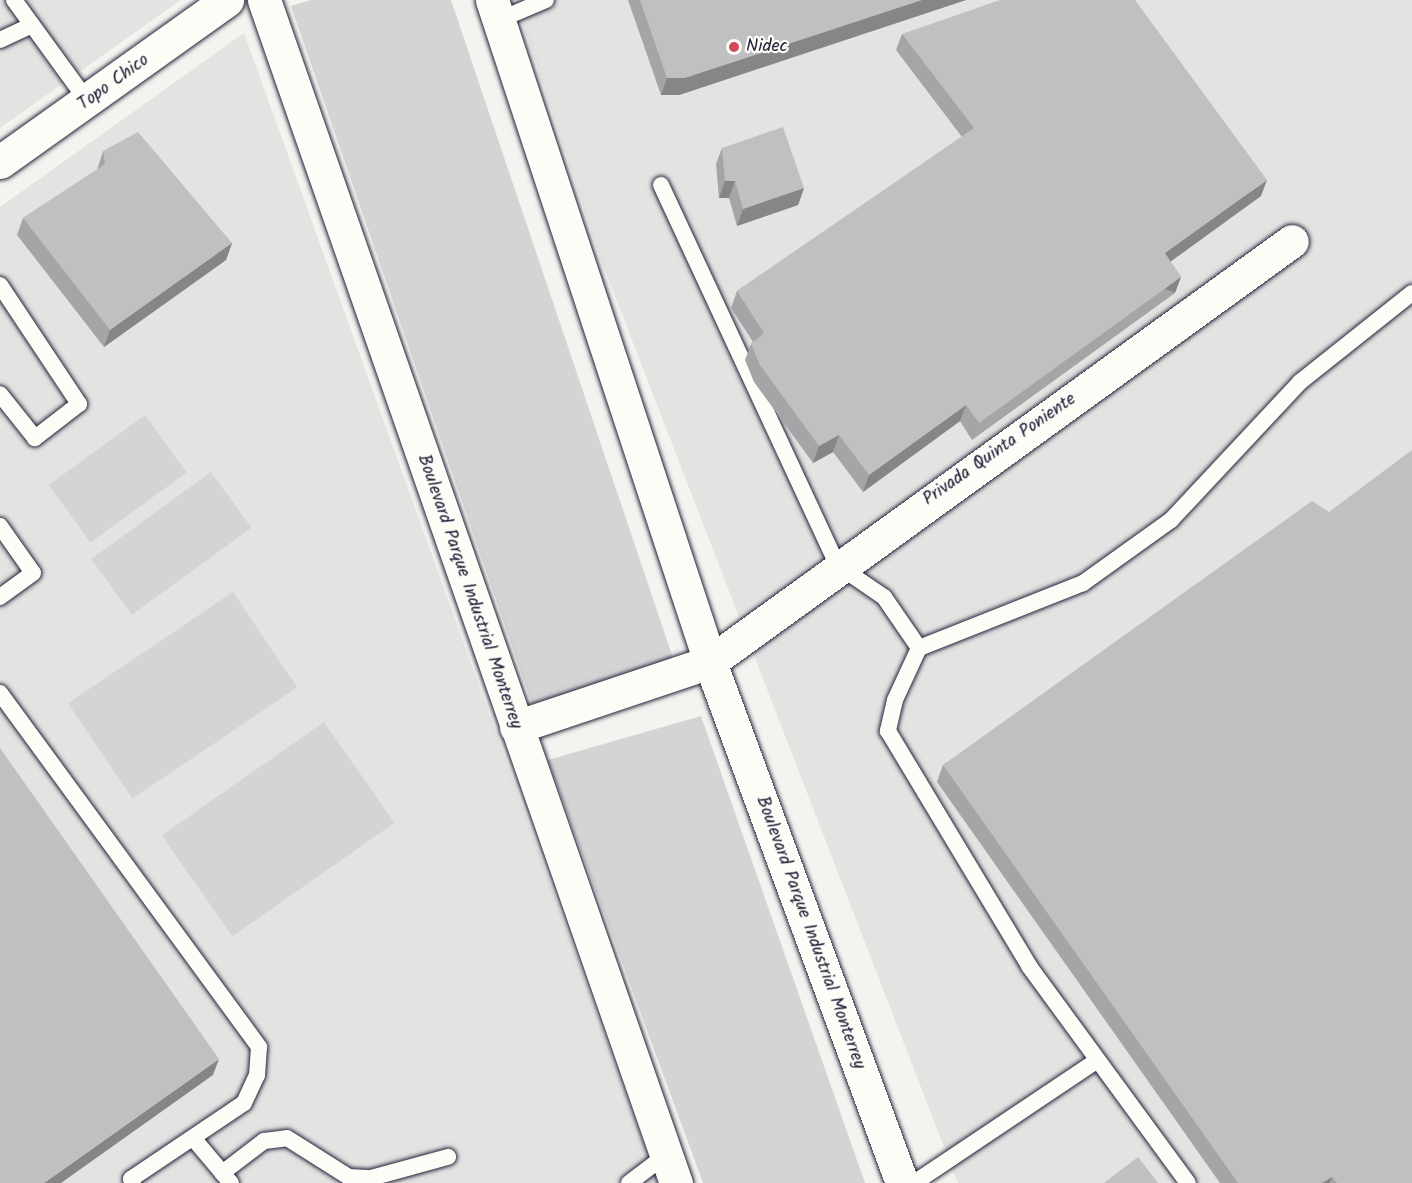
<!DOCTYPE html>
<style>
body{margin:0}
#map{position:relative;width:1412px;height:1183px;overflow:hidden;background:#f4f3ef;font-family:Kalam,sans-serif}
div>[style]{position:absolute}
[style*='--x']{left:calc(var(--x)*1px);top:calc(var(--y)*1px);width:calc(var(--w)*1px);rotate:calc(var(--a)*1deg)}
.built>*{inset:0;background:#e4e3e2}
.green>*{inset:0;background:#d5d4d5;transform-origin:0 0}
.roads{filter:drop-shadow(0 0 2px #22223b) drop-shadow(0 0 2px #22223b)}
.service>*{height:16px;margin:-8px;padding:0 8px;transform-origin:8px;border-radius:8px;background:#fdfcf7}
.minor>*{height:33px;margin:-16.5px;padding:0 16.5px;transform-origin:16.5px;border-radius:16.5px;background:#fdfcf7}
.tertiary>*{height:33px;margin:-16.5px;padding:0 16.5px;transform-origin:16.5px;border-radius:16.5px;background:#fdfcf7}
.wall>*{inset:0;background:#a5a4a7}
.shaded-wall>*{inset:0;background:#868688;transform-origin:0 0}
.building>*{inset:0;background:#c0bfc2}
.dots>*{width:16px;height:16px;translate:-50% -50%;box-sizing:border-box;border:3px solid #fdfcf7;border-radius:50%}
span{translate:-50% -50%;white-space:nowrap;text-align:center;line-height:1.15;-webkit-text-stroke:4.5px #fdfcf7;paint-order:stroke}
.poi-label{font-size:18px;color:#22223b}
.left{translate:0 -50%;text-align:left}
.street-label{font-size:18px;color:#22223b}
</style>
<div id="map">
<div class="built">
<i style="clip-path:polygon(0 0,181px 0,0 128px)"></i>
<i style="clip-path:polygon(515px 0,1412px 0,1412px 1183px,958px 1183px,601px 260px)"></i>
<i style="clip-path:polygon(244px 33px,658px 1183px,0 1183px,0 207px)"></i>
</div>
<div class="green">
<i style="clip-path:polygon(311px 0,451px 0,674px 661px,532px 704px,291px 6px)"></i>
<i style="left:145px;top:415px;width:71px;height:119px;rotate:54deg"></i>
<i style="left:211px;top:472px;width:69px;height:148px;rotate:54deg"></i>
<i style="left:233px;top:592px;width:115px;height:199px;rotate:56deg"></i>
<i style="clip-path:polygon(701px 716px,865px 1183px,703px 1183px,548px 760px)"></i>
<i style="left:324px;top:722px;width:123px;height:198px;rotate:55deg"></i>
</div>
<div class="roads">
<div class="service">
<i style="--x:14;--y:0;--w:126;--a:54"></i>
<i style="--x:499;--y:20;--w:51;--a:-23.1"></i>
<i style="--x:0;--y:40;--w:33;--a:-25"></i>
<i style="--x:661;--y:185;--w:419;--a:65.1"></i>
<i style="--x:837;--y:565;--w:57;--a:34.2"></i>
<i style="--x:884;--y:597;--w:62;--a:55.5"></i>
<i style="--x:919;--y:648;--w:57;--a:114.8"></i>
<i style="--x:895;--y:700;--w:32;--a:103"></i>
<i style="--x:888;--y:731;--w:274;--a:59"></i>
<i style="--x:1029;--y:966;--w:269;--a:53.8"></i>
<i style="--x:0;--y:285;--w:143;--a:56.4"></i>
<i style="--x:79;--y:404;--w:56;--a:142.3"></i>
<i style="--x:35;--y:438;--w:56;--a:-128.5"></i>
<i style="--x:0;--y:526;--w:57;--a:54.9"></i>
<i style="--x:33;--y:573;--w:41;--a:144"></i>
<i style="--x:919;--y:648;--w:176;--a:-21.6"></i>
<i style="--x:1083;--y:583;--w:108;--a:-35.6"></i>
<i style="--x:1171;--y:520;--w:189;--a:-46.9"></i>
<i style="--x:1300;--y:382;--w:143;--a:-38.5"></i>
<i style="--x:0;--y:693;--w:439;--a:53.8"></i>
<i style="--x:259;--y:1047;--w:28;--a:94"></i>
<i style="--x:257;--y:1075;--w:31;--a:115"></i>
<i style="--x:244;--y:1103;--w:136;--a:146.1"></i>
<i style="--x:131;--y:1179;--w:4;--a:63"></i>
<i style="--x:193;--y:1138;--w:59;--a:49.8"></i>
<i style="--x:222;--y:1173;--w:53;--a:-37.3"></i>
<i style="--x:264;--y:1141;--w:23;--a:-7"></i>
<i style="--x:287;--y:1138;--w:73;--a:32.2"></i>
<i style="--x:349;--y:1177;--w:22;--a:3"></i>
<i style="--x:371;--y:1178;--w:80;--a:-15.3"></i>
<i style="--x:629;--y:1183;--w:46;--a:-37.1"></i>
<i style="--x:914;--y:1183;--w:219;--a:-33.8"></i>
</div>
<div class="minor">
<i style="--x:0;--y:162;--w:279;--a:-35.5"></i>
<i style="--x:710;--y:662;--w:718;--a:-35.88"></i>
</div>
<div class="tertiary">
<i style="--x:264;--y:0;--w:1253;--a:70.8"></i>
<i style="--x:492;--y:0;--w:697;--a:71.77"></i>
<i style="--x:710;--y:662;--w:555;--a:69.77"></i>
<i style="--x:516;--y:727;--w:205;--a:-18.5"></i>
</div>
</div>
<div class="wall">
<i style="clip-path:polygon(628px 0,966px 0,679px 95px,661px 95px)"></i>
<i style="clip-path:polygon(902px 34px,1261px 196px,1170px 261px,1181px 277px,1175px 293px,972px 440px,960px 421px,863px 492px,833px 452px,813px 463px,754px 382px,745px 360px,751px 344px,753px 342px,731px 308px,737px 291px,962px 137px,896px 50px)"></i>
<i style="clip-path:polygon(722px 148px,804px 188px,798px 205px,737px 226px,729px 198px,719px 198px,716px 164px)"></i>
<i style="clip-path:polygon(103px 151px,232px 243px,226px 260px,104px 347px,17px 235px,23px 218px,97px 170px)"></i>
<i style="clip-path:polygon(1329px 512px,1412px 1183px,1220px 1183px,937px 782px,943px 765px)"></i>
</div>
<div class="shaded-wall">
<i style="clip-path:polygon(922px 0,966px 0,679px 95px,661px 95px,667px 78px)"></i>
<i style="clip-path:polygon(1267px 180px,1261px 196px,1159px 270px,1165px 253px)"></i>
<i style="clip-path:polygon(725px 181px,735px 181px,729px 198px,719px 198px)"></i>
<i style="clip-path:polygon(804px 188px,798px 205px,737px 226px,743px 209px)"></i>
<i style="clip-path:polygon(232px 243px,226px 260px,104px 347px,110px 330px)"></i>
<i style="left:1181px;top:277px;width:17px;height:249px;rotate:111deg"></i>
<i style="clip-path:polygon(966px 405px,960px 421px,863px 492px,869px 475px)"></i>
<i style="clip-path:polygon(839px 435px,833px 452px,813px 463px,819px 446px)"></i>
<i style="clip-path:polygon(219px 1059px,213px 1075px,61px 1183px,44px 1183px)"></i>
<i style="clip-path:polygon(1332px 1177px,1330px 1183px,1322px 1183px)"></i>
</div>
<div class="building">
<i style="clip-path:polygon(640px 0,922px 0,685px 78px,667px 78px)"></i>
<i style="clip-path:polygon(1000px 0,1135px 0,1267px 180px,1165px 253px,1181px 277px,979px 423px,966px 405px,869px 475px,839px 435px,819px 446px,760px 365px,751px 344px,764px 333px,737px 291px,974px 128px,902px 34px)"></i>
<i style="clip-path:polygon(783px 127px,804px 188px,743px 209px,735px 181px,725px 181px,722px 148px)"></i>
<i style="clip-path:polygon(138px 132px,232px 243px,110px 330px,23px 218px,105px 164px,103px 151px)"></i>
<i style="clip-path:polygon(1412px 450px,1412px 1183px,1337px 1183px,1332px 1177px,1322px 1183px,1238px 1183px,943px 765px,1312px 501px,1329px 512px)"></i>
<i style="clip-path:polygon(0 748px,219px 1059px,44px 1183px,0 1183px)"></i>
<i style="clip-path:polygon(1138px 1157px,1158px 1183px,1104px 1183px)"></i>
</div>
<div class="dots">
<i style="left:734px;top:47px;background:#d1495b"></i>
</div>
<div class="poi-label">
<span class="left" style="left:746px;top:47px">Nidec</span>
</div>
<div class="street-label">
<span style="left:114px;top:83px;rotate:-36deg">Topo Chico</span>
<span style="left:1000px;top:450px;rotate:-35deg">Privada Quinta Poniente</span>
<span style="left:469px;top:592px;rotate:71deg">Boulevard Parque Industrial Monterrey</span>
<span style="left:810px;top:933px;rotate:70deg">Boulevard Parque Industrial Monterrey</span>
</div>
</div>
